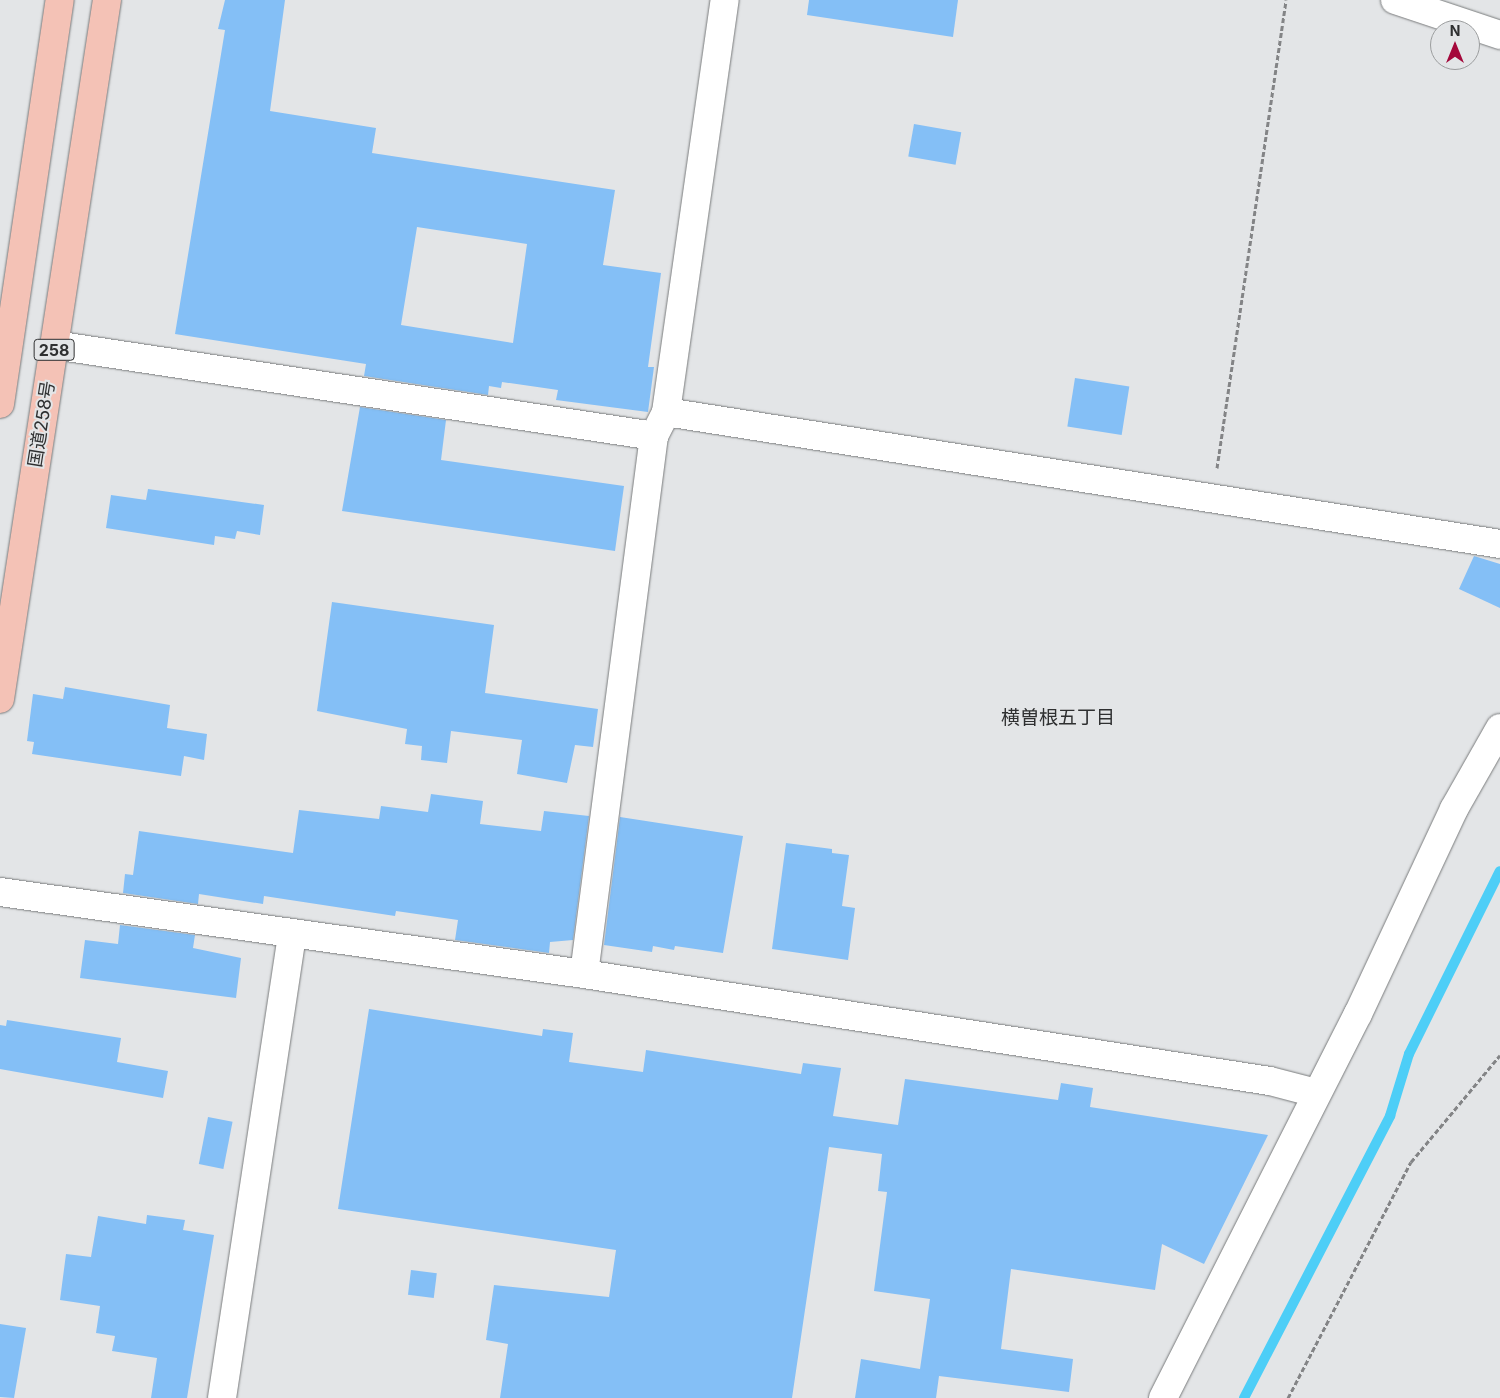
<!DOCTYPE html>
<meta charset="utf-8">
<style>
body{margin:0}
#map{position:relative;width:1500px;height:1398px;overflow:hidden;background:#e3e5e7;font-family:Inter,"Noto Sans JP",sans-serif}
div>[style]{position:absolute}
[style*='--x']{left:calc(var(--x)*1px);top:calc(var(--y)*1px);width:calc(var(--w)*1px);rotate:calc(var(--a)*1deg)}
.stream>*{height:10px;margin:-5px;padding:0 5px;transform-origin:5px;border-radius:5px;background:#4dcef7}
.building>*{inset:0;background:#84bff6;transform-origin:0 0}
.path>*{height:3px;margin-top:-1.5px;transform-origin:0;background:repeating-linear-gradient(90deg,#838486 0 5px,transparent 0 7.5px)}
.roads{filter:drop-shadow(0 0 1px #797b7c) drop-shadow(0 0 1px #797b7c)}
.minor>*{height:28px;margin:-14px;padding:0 14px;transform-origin:14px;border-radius:14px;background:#fff}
.tertiary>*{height:28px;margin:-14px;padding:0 14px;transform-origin:14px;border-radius:14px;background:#fff}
.trunk>*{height:28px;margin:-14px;padding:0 14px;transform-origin:14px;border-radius:14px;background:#f4c2b6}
span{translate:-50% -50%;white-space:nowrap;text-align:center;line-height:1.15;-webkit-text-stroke:4px #e3e5e7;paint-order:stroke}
.shield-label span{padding:1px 4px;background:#e3e5e7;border:1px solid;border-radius:4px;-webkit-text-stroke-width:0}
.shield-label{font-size:16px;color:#2f3031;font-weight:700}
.street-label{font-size:18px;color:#2f3031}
.neighbourhood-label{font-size:19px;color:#2f3031}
.north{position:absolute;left:1430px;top:20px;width:50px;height:50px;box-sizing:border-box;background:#e3e5e7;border:1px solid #9b9d9e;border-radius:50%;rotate:0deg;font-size:14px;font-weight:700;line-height:20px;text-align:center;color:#2f3031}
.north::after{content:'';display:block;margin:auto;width:18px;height:22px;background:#a4083b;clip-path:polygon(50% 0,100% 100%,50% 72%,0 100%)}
</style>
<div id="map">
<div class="stream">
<i style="--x:1244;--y:1398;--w:318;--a:-62.6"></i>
<i style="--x:1390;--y:1116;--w:65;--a:-73"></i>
<i style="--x:1409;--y:1054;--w:204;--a:-63.6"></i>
</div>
<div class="building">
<i style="clip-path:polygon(evenodd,225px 0,285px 0,270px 111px,376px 128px,372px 153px,615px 190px,603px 265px,661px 273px,648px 367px,654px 367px,648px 412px,556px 400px,558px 390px,502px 382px,501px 388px,489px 386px,488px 395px,364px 376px,366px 364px,175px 334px,225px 30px,218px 29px,225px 0,417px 227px,527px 244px,513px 343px,401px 325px,417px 227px)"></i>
<i style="clip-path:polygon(809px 0,958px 0,953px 37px,807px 15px)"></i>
<i style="left:914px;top:124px;width:48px;height:33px;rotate:10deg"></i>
<i style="left:1075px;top:378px;width:55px;height:49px;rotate:9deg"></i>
<i style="clip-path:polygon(360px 407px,446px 420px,441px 460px,624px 486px,615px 551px,342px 511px)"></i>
<i style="clip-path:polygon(148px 489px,264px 505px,260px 535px,237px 531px,235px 539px,215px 536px,214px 545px,106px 528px,111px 495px,146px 500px)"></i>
<i style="clip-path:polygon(1474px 556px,1500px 564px,1500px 608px,1459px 589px)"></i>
<i style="clip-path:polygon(332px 602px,494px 625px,485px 693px,598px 709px,593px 747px,575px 745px,567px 783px,517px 774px,522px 740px,451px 731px,447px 763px,421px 760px,422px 746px,405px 744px,407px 729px,317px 711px)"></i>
<i style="clip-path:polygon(65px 687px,170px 705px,167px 728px,207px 734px,204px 760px,184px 756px,181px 776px,32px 754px,34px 742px,27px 741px,33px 694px,63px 699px)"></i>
<i style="clip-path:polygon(431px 794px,483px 801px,480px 824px,541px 831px,544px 811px,589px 816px,573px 940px,550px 942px,549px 953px,455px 940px,458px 920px,396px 911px,395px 916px,264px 896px,263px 904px,199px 894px,198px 904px,123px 893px,125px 874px,133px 875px,139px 831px,293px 853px,299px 810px,379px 819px,381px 806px,428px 812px)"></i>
<i style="clip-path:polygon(620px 817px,743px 836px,723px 953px,675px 946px,674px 950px,653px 946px,652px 952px,604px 945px)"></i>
<i style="clip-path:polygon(786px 843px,832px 849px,832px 853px,849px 855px,842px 906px,855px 908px,848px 960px,772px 949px)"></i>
<i style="clip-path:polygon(120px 925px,195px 935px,193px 948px,241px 958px,236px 998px,80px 978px,85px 940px,118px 944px)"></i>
<i style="clip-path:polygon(369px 1009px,542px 1036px,543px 1029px,573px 1033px,569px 1062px,643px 1072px,646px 1050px,801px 1074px,803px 1063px,841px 1068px,833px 1116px,898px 1125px,905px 1079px,1058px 1100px,1061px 1083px,1093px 1088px,1090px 1107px,1268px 1135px,1204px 1264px,1162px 1244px,1155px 1290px,1011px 1269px,1001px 1349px,1073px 1359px,1069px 1392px,939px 1376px,936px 1398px,855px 1398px,861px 1359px,920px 1369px,930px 1299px,874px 1291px,887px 1192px,878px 1191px,882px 1154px,829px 1147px,792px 1398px,500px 1398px,508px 1344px,486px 1340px,494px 1285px,609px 1297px,616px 1250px,338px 1209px)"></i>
<i style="clip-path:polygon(7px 1020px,121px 1038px,117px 1062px,168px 1071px,163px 1098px,0 1069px,0 1025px,6px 1026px)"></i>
<i style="left:208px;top:1117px;width:25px;height:48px;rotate:11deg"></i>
<i style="clip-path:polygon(147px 1215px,185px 1220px,183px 1230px,214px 1235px,187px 1398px,151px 1398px,157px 1358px,112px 1351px,115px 1336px,96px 1333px,100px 1306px,60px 1300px,66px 1254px,91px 1257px,98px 1216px,146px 1224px)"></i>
<i style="left:411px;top:1270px;width:26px;height:25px;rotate:7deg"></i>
<i style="clip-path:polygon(0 1324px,26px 1328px,14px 1398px,0 1397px)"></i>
</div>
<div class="path">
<i style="--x:1217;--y:468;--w:473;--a:-81.6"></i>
<i style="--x:1288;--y:1398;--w:266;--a:-62.5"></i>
<i style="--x:1411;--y:1162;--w:139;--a:-50.2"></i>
</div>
<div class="roads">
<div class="minor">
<i style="--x:54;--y:345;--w:607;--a:8.62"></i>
<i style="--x:666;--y:412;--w:844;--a:8.99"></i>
<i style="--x:0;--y:892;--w:590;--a:7.99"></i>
<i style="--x:584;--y:974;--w:694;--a:8.87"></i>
<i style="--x:1270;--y:1081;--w:48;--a:14.6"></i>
<i style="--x:584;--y:974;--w:543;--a:-82.59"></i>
<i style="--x:654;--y:436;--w:27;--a:-63"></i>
<i style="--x:666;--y:412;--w:416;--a:-81.9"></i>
<i style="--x:222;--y:1398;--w:469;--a:-81.4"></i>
<i style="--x:1163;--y:1398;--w:431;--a:-63.1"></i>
<i style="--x:1358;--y:1014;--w:226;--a:-64.9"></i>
<i style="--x:1454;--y:809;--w:93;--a:-60.4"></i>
</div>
<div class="tertiary">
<i style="--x:1395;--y:0;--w:111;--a:18.4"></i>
</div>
<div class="trunk">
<i style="--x:0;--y:404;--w:408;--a:-81.6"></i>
<i style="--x:0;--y:699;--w:707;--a:-81.3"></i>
</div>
</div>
<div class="shield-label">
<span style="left:54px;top:350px">258</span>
</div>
<div class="street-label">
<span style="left:42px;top:424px;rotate:-81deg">国道258号</span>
</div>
<div class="neighbourhood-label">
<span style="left:1058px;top:718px">横曽根五丁目</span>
</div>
<div class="north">N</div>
</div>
